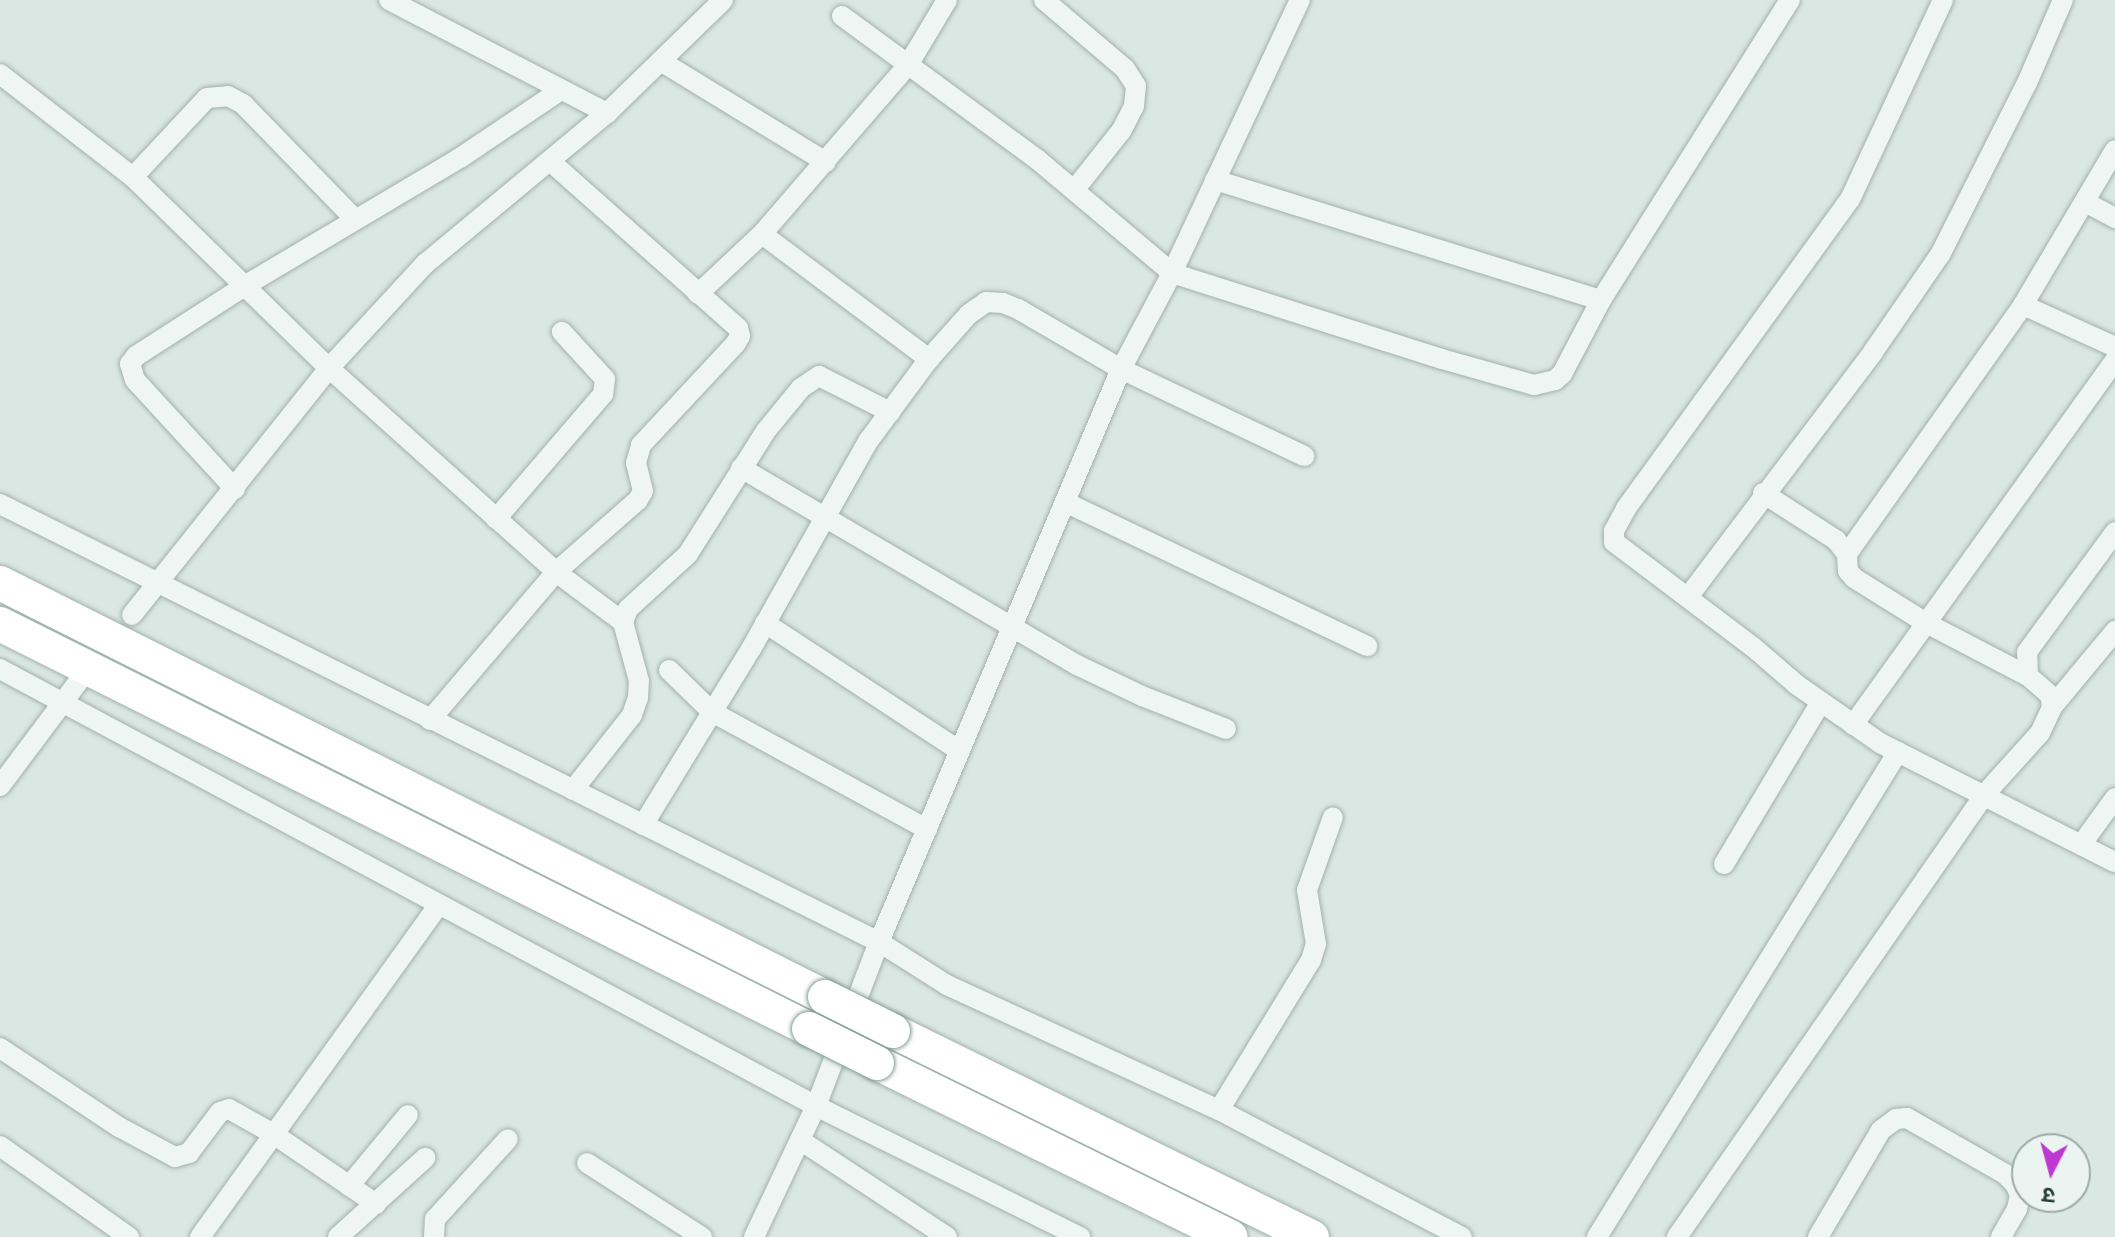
<!DOCTYPE html>
<meta charset="utf-8">
<style>
body{margin:0}
#map{position:relative;width:2115px;height:1237px;overflow:hidden;background:#dbe7e2;font-family:"Fira Sans","Noto Sans Devanagari",sans-serif}
div>[style]{position:absolute}
[style*='--x']{left:calc(var(--x)*1px);top:calc(var(--y)*1px);width:calc(var(--w)*1px);rotate:calc(var(--a)*1deg)}
.roads{filter:drop-shadow(0 0 2px #a1b1ab) drop-shadow(0 0 2px #a1b1ab)}
.minor>*{height:20px;margin:-10px;padding:0 10px;transform-origin:10px;border-radius:10px;background:#eef5f3}
.trunk>*{height:34px;margin:-17px;padding:0 17px;transform-origin:17px;border-radius:17px;background:#fff}
.bridges{filter:drop-shadow(0 0 2px #829e93) drop-shadow(0 0 2px #829e93)}
.trunk-bridge>*{height:34px;margin:-17px;padding:0 17px;transform-origin:17px;border-radius:17px;background:#fff}
span{translate:-50% -50%;white-space:nowrap;text-align:center;line-height:1.15;-webkit-text-stroke:6px #ebf4f0;paint-order:stroke}
.north{position:absolute;left:2011px;top:1133px;width:80px;height:80px;box-sizing:border-box;background:#ebf4f0;border:2px solid #9caba5;border-radius:50%;rotate:186deg;font-size:22px;font-weight:700;line-height:32px;text-align:center;color:#253d35}
.north::after{content:'';display:block;margin:auto;width:28px;height:36px;background:#be38d4;clip-path:polygon(50% 0,100% 100%,50% 72%,0 100%)}
</style>
<div id="map">
<div class="roads">
<div class="minor">
<i style="--x:389;--y:0;--w:246;--a:27.4"></i>
<i style="--x:1044;--y:0;--w:106;--a:40.4"></i>
<i style="--x:1125;--y:69;--w:20;--a:57"></i>
<i style="--x:1136;--y:86;--w:20;--a:96"></i>
<i style="--x:1134;--y:106;--w:28;--a:117"></i>
<i style="--x:1121;--y:131;--w:74;--a:128.4"></i>
<i style="--x:1943;--y:0;--w:220;--a:115"></i>
<i style="--x:1850;--y:199;--w:382;--a:125.9"></i>
<i style="--x:1626;--y:509;--w:25;--a:119"></i>
<i style="--x:1614;--y:531;--w:11;--a:90"></i>
<i style="--x:1614;--y:542;--w:174;--a:37.1"></i>
<i style="--x:1753;--y:647;--w:58;--a:40.8"></i>
<i style="--x:1797;--y:685;--w:101;--a:34.9"></i>
<i style="--x:1880;--y:743;--w:263;--a:26.9"></i>
<i style="--x:842;--y:16;--w:243;--a:36.3"></i>
<i style="--x:1038;--y:160;--w:175;--a:40.1"></i>
<i style="--x:1172;--y:273;--w:283;--a:17.7"></i>
<i style="--x:1442;--y:359;--w:96;--a:15.8"></i>
<i style="--x:1534;--y:385;--w:22;--a:-13"></i>
<i style="--x:1555;--y:380;--w:9;--a:-41"></i>
<i style="--x:1562;--y:374;--w:84;--a:-62.2"></i>
<i style="--x:1601;--y:300;--w:355;--a:-57.8"></i>
<i style="--x:662;--y:62;--w:192;--a:31.4"></i>
<i style="--x:0;--y:74;--w:168;--a:37.8"></i>
<i style="--x:133;--y:177;--w:274;--a:44.3"></i>
<i style="--x:329;--y:368;--w:305;--a:41.9"></i>
<i style="--x:556;--y:572;--w:84;--a:36.7"></i>
<i style="--x:133;--y:177;--w:108;--a:-46.9"></i>
<i style="--x:207;--y:98;--w:21;--a:-5"></i>
<i style="--x:228;--y:96;--w:17;--a:28"></i>
<i style="--x:243;--y:104;--w:161;--a:45.8"></i>
<i style="--x:1215;--y:180;--w:404;--a:17.3"></i>
<i style="--x:2085;--y:202;--w:34;--a:28"></i>
<i style="--x:762;--y:234;--w:209;--a:36.8"></i>
<i style="--x:698;--y:294;--w:88;--a:-43.2"></i>
<i style="--x:762;--y:234;--w:223;--a:-49.2"></i>
<i style="--x:908;--y:65;--w:76;--a:-59"></i>
<i style="--x:2023;--y:305;--w:101;--a:24.5"></i>
<i style="--x:741;--y:468;--w:389;--a:30.4"></i>
<i style="--x:1077;--y:665;--w:72;--a:25.5"></i>
<i style="--x:1142;--y:696;--w:90;--a:21.4"></i>
<i style="--x:235;--y:489;--w:148;--a:-132.5"></i>
<i style="--x:135;--y:380;--w:17;--a:-107"></i>
<i style="--x:130;--y:364;--w:10;--a:-53"></i>
<i style="--x:136;--y:356;--w:131;--a:-32.8"></i>
<i style="--x:246;--y:285;--w:249;--a:-30.7"></i>
<i style="--x:460;--y:158;--w:122;--a:-34"></i>
<i style="--x:1763;--y:493;--w:87;--a:32.8"></i>
<i style="--x:1836;--y:540;--w:18;--a:52"></i>
<i style="--x:1847;--y:554;--w:17;--a:87"></i>
<i style="--x:1848;--y:571;--w:9;--a:49"></i>
<i style="--x:1854;--y:578;--w:85;--a:32"></i>
<i style="--x:1926;--y:623;--w:115;--a:27.5"></i>
<i style="--x:1065;--y:502;--w:335;--a:25.5"></i>
<i style="--x:0;--y:504;--w:982;--a:26.49"></i>
<i style="--x:879;--y:942;--w:80;--a:32.3"></i>
<i style="--x:947;--y:985;--w:299;--a:24.7"></i>
<i style="--x:1219;--y:1110;--w:274;--a:27.6"></i>
<i style="--x:496;--y:519;--w:165;--a:-49.4"></i>
<i style="--x:603;--y:394;--w:15;--a:-82"></i>
<i style="--x:605;--y:379;--w:64;--a:-132.5"></i>
<i style="--x:1847;--y:554;--w:305;--a:-54.7"></i>
<i style="--x:2023;--y:305;--w:180;--a:-59.3"></i>
<i style="--x:1688;--y:597;--w:307;--a:-52.9"></i>
<i style="--x:1873;--y:352;--w:120;--a:-55.5"></i>
<i style="--x:1941;--y:253;--w:191;--a:-63.2"></i>
<i style="--x:2027;--y:83;--w:90;--a:-66.6"></i>
<i style="--x:132;--y:615;--w:316;--a:-51.4"></i>
<i style="--x:329;--y:368;--w:142;--a:-47.3"></i>
<i style="--x:425;--y:264;--w:236;--a:-39.7"></i>
<i style="--x:607;--y:113;--w:162;--a:-44.2"></i>
<i style="--x:765;--y:623;--w:233;--a:33.3"></i>
<i style="--x:0;--y:669;--w:926;--a:28.17"></i>
<i style="--x:816;--y:1106;--w:295;--a:26.4"></i>
<i style="--x:669;--y:670;--w:60;--a:44.3"></i>
<i style="--x:712;--y:712;--w:245;--a:28.6"></i>
<i style="--x:2052;--y:707;--w:99;--a:-50.3"></i>
<i style="--x:430;--y:720;--w:194;--a:-49.6"></i>
<i style="--x:556;--y:572;--w:109;--a:-41.3"></i>
<i style="--x:638;--y:500;--w:10;--a:-61"></i>
<i style="--x:643;--y:491;--w:29;--a:-104"></i>
<i style="--x:636;--y:463;--w:19;--a:-74"></i>
<i style="--x:641;--y:445;--w:139;--a:-47"></i>
<i style="--x:736;--y:343;--w:8;--a:-60"></i>
<i style="--x:740;--y:336;--w:8;--a:-104"></i>
<i style="--x:738;--y:328;--w:251;--a:-138.4"></i>
<i style="--x:1853;--y:725;--w:449;--a:-54.3"></i>
<i style="--x:0;--y:786;--w:130;--a:-53.1"></i>
<i style="--x:573;--y:790;--w:95;--a:-51.8"></i>
<i style="--x:632;--y:715;--w:18;--a:-71"></i>
<i style="--x:638;--y:698;--w:17;--a:-87"></i>
<i style="--x:639;--y:681;--w:61;--a:-105.2"></i>
<i style="--x:623;--y:622;--w:14;--a:-69"></i>
<i style="--x:628;--y:609;--w:81;--a:-42.5"></i>
<i style="--x:688;--y:554;--w:144;--a:-57.7"></i>
<i style="--x:765;--y:432;--w:57;--a:-50.7"></i>
<i style="--x:801;--y:388;--w:22;--a:-34"></i>
<i style="--x:819;--y:376;--w:80;--a:26.9"></i>
<i style="--x:643;--y:825;--w:206;--a:-58.5"></i>
<i style="--x:751;--y:649;--w:240;--a:-60.6"></i>
<i style="--x:869;--y:440;--w:101;--a:-53.5"></i>
<i style="--x:929;--y:359;--w:60;--a:-48.4"></i>
<i style="--x:969;--y:314;--w:21;--a:-35"></i>
<i style="--x:986;--y:302;--w:17;--a:3"></i>
<i style="--x:1003;--y:303;--w:16;--a:22"></i>
<i style="--x:1018;--y:309;--w:119;--a:30.2"></i>
<i style="--x:1121;--y:369;--w:203;--a:25.4"></i>
<i style="--x:2081;--y:845;--w:58;--a:-54.1"></i>
<i style="--x:1724;--y:864;--w:189;--a:-59.1"></i>
<i style="--x:0;--y:1048;--w:143;--a:33.6"></i>
<i style="--x:119;--y:1127;--w:64;--a:28.2"></i>
<i style="--x:175;--y:1157;--w:15;--a:-16"></i>
<i style="--x:189;--y:1153;--w:51;--a:-52.9"></i>
<i style="--x:220;--y:1112;--w:9;--a:-18"></i>
<i style="--x:229;--y:1109;--w:49;--a:29.2"></i>
<i style="--x:272;--y:1133;--w:126;--a:34.3"></i>
<i style="--x:1219;--y:1110;--w:176;--a:-58.5"></i>
<i style="--x:1311;--y:960;--w:17;--a:-73"></i>
<i style="--x:1316;--y:944;--w:55;--a:-99.5"></i>
<i style="--x:1307;--y:890;--w:77;--a:-70.4"></i>
<i style="--x:800;--y:1140;--w:176;--a:33.4"></i>
<i style="--x:0;--y:1146;--w:158;--a:35.2"></i>
<i style="--x:587;--y:1163;--w:137;--a:32.8"></i>
<i style="--x:349;--y:1186;--w:92;--a:-50.3"></i>
<i style="--x:200;--y:1237;--w:409;--a:-54.3"></i>
<i style="--x:338;--y:1237;--w:118;--a:-42.2"></i>
<i style="--x:434;--y:1237;--w:18;--a:-87"></i>
<i style="--x:435;--y:1219;--w:108;--a:-47.6"></i>
<i style="--x:754;--y:1237;--w:145;--a:-64.7"></i>
<i style="--x:816;--y:1106;--w:176;--a:-69"></i>
<i style="--x:879;--y:942;--w:622;--a:-67.1"></i>
<i style="--x:1121;--y:369;--w:109;--a:-62"></i>
<i style="--x:1172;--y:273;--w:302;--a:-64.9"></i>
<i style="--x:1597;--y:1237;--w:571;--a:-58.18"></i>
<i style="--x:1677;--y:1237;--w:540;--a:-55.19"></i>
<i style="--x:1985;--y:794;--w:82;--a:-48"></i>
<i style="--x:2040;--y:733;--w:29;--a:-65"></i>
<i style="--x:2052;--y:707;--w:12;--a:-99"></i>
<i style="--x:2050;--y:695;--w:29;--a:-139"></i>
<i style="--x:2028;--y:676;--w:24;--a:-92"></i>
<i style="--x:2027;--y:652;--w:149;--a:-53.7"></i>
<i style="--x:1818;--y:1237;--w:124;--a:-59.5"></i>
<i style="--x:1881;--y:1130;--w:19;--a:-36"></i>
<i style="--x:1896;--y:1119;--w:11;--a:-5"></i>
<i style="--x:1907;--y:1118;--w:113;--a:29.7"></i>
<i style="--x:2005;--y:1174;--w:14;--a:45"></i>
<i style="--x:2015;--y:1184;--w:12;--a:66"></i>
<i style="--x:2020;--y:1195;--w:14;--a:102"></i>
<i style="--x:2017;--y:1209;--w:32;--a:120"></i>
</div>
<div class="trunk">
<i style="--x:0;--y:583;--w:923;--a:26.65"></i>
<i style="--x:0;--y:624;--w:905;--a:26.59"></i>
<i style="--x:893;--y:1031;--w:467;--a:26.2"></i>
<i style="--x:877;--y:1063;--w:394;--a:26.2"></i>
</div>
</div>
<div class="bridges">
<div class="trunk-bridge">
<i style="--x:825;--y:997;--w:76;--a:26.6"></i>
<i style="--x:809;--y:1029;--w:76;--a:26.6"></i>
</div>
</div>
<div class="north">उ</div>
</div>
